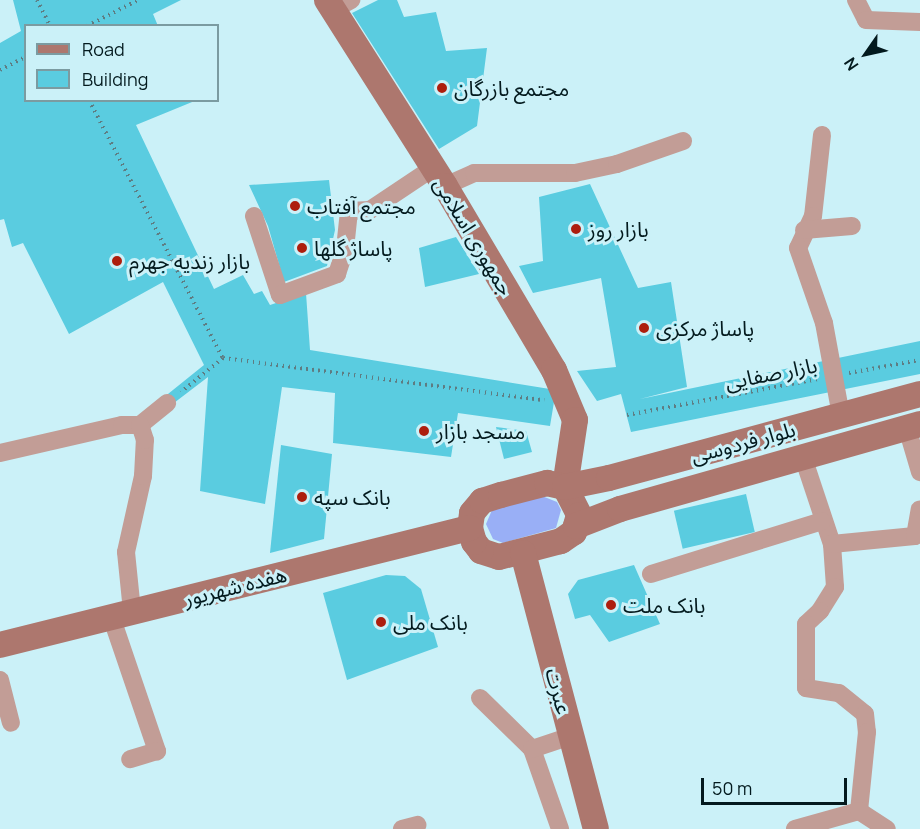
<!DOCTYPE html>
<meta charset="utf-8">
<style>
body{margin:0}
#map{position:relative;width:920px;height:829px;overflow:hidden;background:#cbf1f8;font-family:Manrope,"Noto Sans Arabic",sans-serif}
div>[style]{position:absolute}
[style*='--x']{left:calc(var(--x)*1px);top:calc(var(--y)*1px);width:calc(var(--w)*1px);rotate:calc(var(--a)*1deg)}
.water>*{inset:0;background:#99aff6}
.building>*{inset:0;background:#5acce0;transform-origin:0 0}
.path>*{height:4px;margin-top:-2px;transform-origin:0;background:repeating-linear-gradient(90deg,#5e7c82 0 1.5px,transparent 0 6px)}
.street>*{height:18px;margin:-9px;padding:0 9px;transform-origin:9px;border-radius:9px;background:#c29d96}
.secondary>*{height:26px;margin:-13px;padding:0 13px;transform-origin:13px;border-radius:13px;background:#ad776e}
.dots>*{width:16px;height:16px;translate:-50% -50%;box-sizing:border-box;border:3px solid #cbf1f8;border-radius:50%}
span{translate:-50% -50%;white-space:nowrap;text-align:center;line-height:1.15;-webkit-text-stroke:6px #cbf1f8;paint-order:stroke}
.poi-label{font-size:21px;color:#031a1e}
.left{translate:0 -50%;text-align:left}
.street-label{font-size:21px;color:#031a1e}
.legend{position:absolute;left:24px;top:24px;width:195px;height:78px;box-sizing:border-box;background:#cbf1f8;border:2px solid #7b9ba1;margin:0;padding:8px 10px;list-style:none;font-size:18px;color:#031a1e}
.legend li{display:flex;align-items:center;gap:12px;height:30px}
.legend b{width:30px;border:2px solid #7b9ba1}
.north{position:absolute;left:836px;top:24px;width:60px;height:60px;-webkit-text-stroke:4px #cbf1f8;paint-order:stroke;rotate:236deg;font-size:16px;font-weight:700;line-height:24px;text-align:center;color:#031a1e}
.north::after{content:'';display:block;margin:auto;width:21px;height:27px;background:#031a1e;clip-path:polygon(50% 0,100% 100%,50% 72%,0 100%)}
.scale{position:absolute;left:701px;top:778px;width:146px;height:27px;box-sizing:border-box;border:3px solid #031a1e;border-top:0;padding-left:8px;font-size:18px;line-height:21px;white-space:nowrap;color:#031a1e;-webkit-text-stroke:4px #cbf1f8;paint-order:stroke}
</style>
<div id="map">
<div class="water">
<i style="clip-path:polygon(542px 496px,557px 502px,561px 510px,556px 528px,503px 543px,493px 539px,486px 524px,492px 510px)"></i>
</div>
<div class="building">
<i style="clip-path:polygon(13px 0,181px 0,153px 14px,158px 26px,26px 26px,26px 100px,197px 100px,136px 125px,214px 289px,243px 275px,254px 294px,262px 291px,270px 305px,306px 293px,310px 350px,556px 390px,550px 426px,458px 413px,451px 457px,333px 443px,335px 393px,282px 387px,265px 504px,200px 491px,208px 377px,170px 406px,163px 398px,204px 365px,163px 282px,69px 334px,23px 243px,12px 247px,4px 219px,0 220px,0 43px,21px 31px)"></i>
<i style="clip-path:polygon(378px 0,397px 0,404px 17px,436px 12px,446px 51px,487px 48px,477px 126px,439px 149px,352px 13px)"></i>
<i style="clip-path:polygon(329px 180px,335px 230px,327px 266px,284px 282px,268px 226px,249px 185px)"></i>
<i style="clip-path:polygon(590px 184px,638px 288px,671px 282px,687px 387px,640px 399px,920px 341px,920px 374px,631px 432px,621px 394px,597px 401px,577px 371px,616px 367px,601px 278px,533px 293px,519px 266px,543px 261px,539px 197px)"></i>
<i style="clip-path:polygon(456px 237px,479px 274px,425px 287px,419px 248px)"></i>
<i style="clip-path:polygon(496px 427px,526px 431px,532px 452px,504px 459px)"></i>
<i style="clip-path:polygon(281px 445px,332px 454px,324px 539px,270px 553px)"></i>
<i style="left:746px;top:494px;width:39px;height:74px;rotate:77deg"></i>
<i style="clip-path:polygon(634px 565px,660px 624px,609px 642px,590px 615px,575px 619px,568px 594px,578px 580px)"></i>
<i style="clip-path:polygon(386px 575px,405px 576px,421px 589px,438px 647px,347px 680px,323px 593px)"></i>
</div>
<div class="path">
<i style="--x:37;--y:0;--w:29;--a:63"></i>
<i style="--x:87;--y:26;--w:57;--a:-27"></i>
<i style="--x:0;--y:70;--w:29;--a:-27"></i>
<i style="--x:89;--y:100;--w:291;--a:62.6"></i>
<i style="--x:223;--y:358;--w:54;--a:141"></i>
<i style="--x:223;--y:358;--w:324;--a:7.5"></i>
<i style="--x:849;--y:373;--w:72;--a:-10.4"></i>
<i style="--x:627;--y:415;--w:194;--a:-10.7"></i>
</div>
<div class="street">
<i style="--x:856;--y:0;--w:22;--a:63"></i>
<i style="--x:866;--y:20;--w:54;--a:2.1"></i>
<i style="--x:333;--y:10;--w:21;--a:-29"></i>
<i style="--x:822;--y:135;--w:81;--a:96.3"></i>
<i style="--x:813;--y:216;--w:35;--a:115"></i>
<i style="--x:798;--y:248;--w:79;--a:70.9"></i>
<i style="--x:824;--y:323;--w:95;--a:79.6"></i>
<i style="--x:445;--y:186;--w:32;--a:-24"></i>
<i style="--x:474;--y:173;--w:101;--a:0"></i>
<i style="--x:575;--y:173;--w:43;--a:-12.1"></i>
<i style="--x:617;--y:164;--w:70;--a:-19.2"></i>
<i style="--x:254;--y:216;--w:83;--a:71.8"></i>
<i style="--x:280;--y:295;--w:61;--a:-20.2"></i>
<i style="--x:337;--y:274;--w:26;--a:-72"></i>
<i style="--x:345;--y:249;--w:38;--a:-84"></i>
<i style="--x:349;--y:211;--w:21;--a:-3"></i>
<i style="--x:370;--y:210;--w:76;--a:-33.7"></i>
<i style="--x:804;--y:230;--w:48;--a:-4.8"></i>
<i style="--x:907;--y:428;--w:46;--a:73.5"></i>
<i style="--x:0;--y:453;--w:125;--a:-12.9"></i>
<i style="--x:122;--y:425;--w:18;--a:0"></i>
<i style="--x:140;--y:425;--w:35;--a:-39"></i>
<i style="--x:803;--y:457;--w:92;--a:71.6"></i>
<i style="--x:832;--y:544;--w:43;--a:86"></i>
<i style="--x:835;--y:587;--w:28;--a:122"></i>
<i style="--x:820;--y:611;--w:19;--a:137"></i>
<i style="--x:806;--y:624;--w:64;--a:90"></i>
<i style="--x:806;--y:688;--w:33;--a:9"></i>
<i style="--x:839;--y:693;--w:33;--a:39"></i>
<i style="--x:865;--y:714;--w:18;--a:84"></i>
<i style="--x:867;--y:732;--w:79;--a:95.8"></i>
<i style="--x:832;--y:544;--w:83;--a:-5.5"></i>
<i style="--x:915;--y:536;--w:27;--a:-80"></i>
<i style="--x:651;--y:574;--w:179;--a:-17.2"></i>
<i style="--x:132;--y:611;--w:59;--a:-95.8"></i>
<i style="--x:126;--y:552;--w:78;--a:-77.4"></i>
<i style="--x:143;--y:476;--w:36;--a:-87"></i>
<i style="--x:145;--y:440;--w:16;--a:-108"></i>
<i style="--x:111;--y:616;--w:143;--a:71.2"></i>
<i style="--x:157;--y:751;--w:28;--a:163"></i>
<i style="--x:0;--y:680;--w:44;--a:75.7"></i>
<i style="--x:480;--y:698;--w:73;--a:44.4"></i>
<i style="--x:532;--y:749;--w:85;--a:70.7"></i>
<i style="--x:532;--y:749;--w:41;--a:-18.4"></i>
<i style="--x:402;--y:829;--w:16;--a:-15"></i>
<i style="--x:795;--y:829;--w:66;--a:-15.7"></i>
<i style="--x:859;--y:811;--w:33;--a:33"></i>
</div>
<div class="secondary">
<i style="--x:327;--y:0;--w:220;--a:57.6"></i>
<i style="--x:445;--y:186;--w:214;--a:59.4"></i>
<i style="--x:554;--y:370;--w:54;--a:67.2"></i>
<i style="--x:575;--y:420;--w:68;--a:98.5"></i>
<i style="--x:565;--y:487;--w:31;--a:63"></i>
<i style="--x:579;--y:515;--w:18;--a:106"></i>
<i style="--x:574;--y:532;--w:16;--a:145"></i>
<i style="--x:561;--y:541;--w:64;--a:165.5"></i>
<i style="--x:499;--y:557;--w:19;--a:-162"></i>
<i style="--x:481;--y:551;--w:11;--a:-128"></i>
<i style="--x:474;--y:542;--w:15;--a:-106"></i>
<i style="--x:470;--y:528;--w:15;--a:-82"></i>
<i style="--x:472;--y:513;--w:16;--a:-50"></i>
<i style="--x:482;--y:501;--w:20;--a:-18"></i>
<i style="--x:501;--y:495;--w:48;--a:-14.6"></i>
<i style="--x:547;--y:483;--w:18;--a:13"></i>
<i style="--x:565;--y:487;--w:45;--a:-11.6"></i>
<i style="--x:609;--y:478;--w:322;--a:-15.1"></i>
<i style="--x:576;--y:526;--w:47;--a:-21.1"></i>
<i style="--x:620;--y:509;--w:312;--a:-15.8"></i>
<i style="--x:523;--y:553;--w:285;--a:75.2"></i>
<i style="--x:0;--y:645;--w:484;--a:-14"></i>
</div>
<div class="dots">
<i style="left:442px;top:88px;background:#ad1e0e"></i>
<i style="left:295px;top:206px;background:#ad1e0e"></i>
<i style="left:576px;top:229px;background:#ad1e0e"></i>
<i style="left:302px;top:248px;background:#ad1e0e"></i>
<i style="left:117px;top:261px;background:#ad1e0e"></i>
<i style="left:644px;top:328px;background:#ad1e0e"></i>
<i style="left:424px;top:431px;background:#ad1e0e"></i>
<i style="left:302px;top:497px;background:#ad1e0e"></i>
<i style="left:611px;top:605px;background:#ad1e0e"></i>
<i style="left:381px;top:622px;background:#ad1e0e"></i>
</div>
<div class="poi-label">
<span class="left" style="left:454px;top:88px">مجتمع بازرگان</span>
<span class="left" style="left:307px;top:206px">مجتمع آفتاب</span>
<span class="left" style="left:588px;top:229px">بازار روز</span>
<span class="left" style="left:314px;top:248px">پاساژ گلها</span>
<span class="left" style="left:129px;top:261px">بازار زندیه جهرم</span>
<span class="left" style="left:656px;top:328px">پاساژ مرکزی</span>
<span class="left" style="left:436px;top:431px">مسجد بازار</span>
<span class="left" style="left:314px;top:497px">بانک سپه</span>
<span class="left" style="left:623px;top:605px">بانک ملت</span>
<span class="left" style="left:393px;top:622px">بانک ملی</span>
</div>
<div class="street-label">
<span style="left:474px;top:236px;rotate:59deg">جمهوری اسلامی</span>
<span style="left:771px;top:373px;rotate:-11deg">بازار صفایی</span>
<span style="left:743px;top:442px;rotate:-15deg">بلوار فردوسی</span>
<span style="left:235px;top:586px;rotate:-14deg">هفده شهریور</span>
<span style="left:559px;top:691px;rotate:75deg">عبرت</span>
</div>
<ul class="legend">
<li><b style="height:8px;background:#ad776e"></b>Road</li>
<li><b style="height:16px;background:#5acce0"></b>Building</li>
</ul>
<div class="north">N</div>
<div class="scale">50 m</div>
</div>
